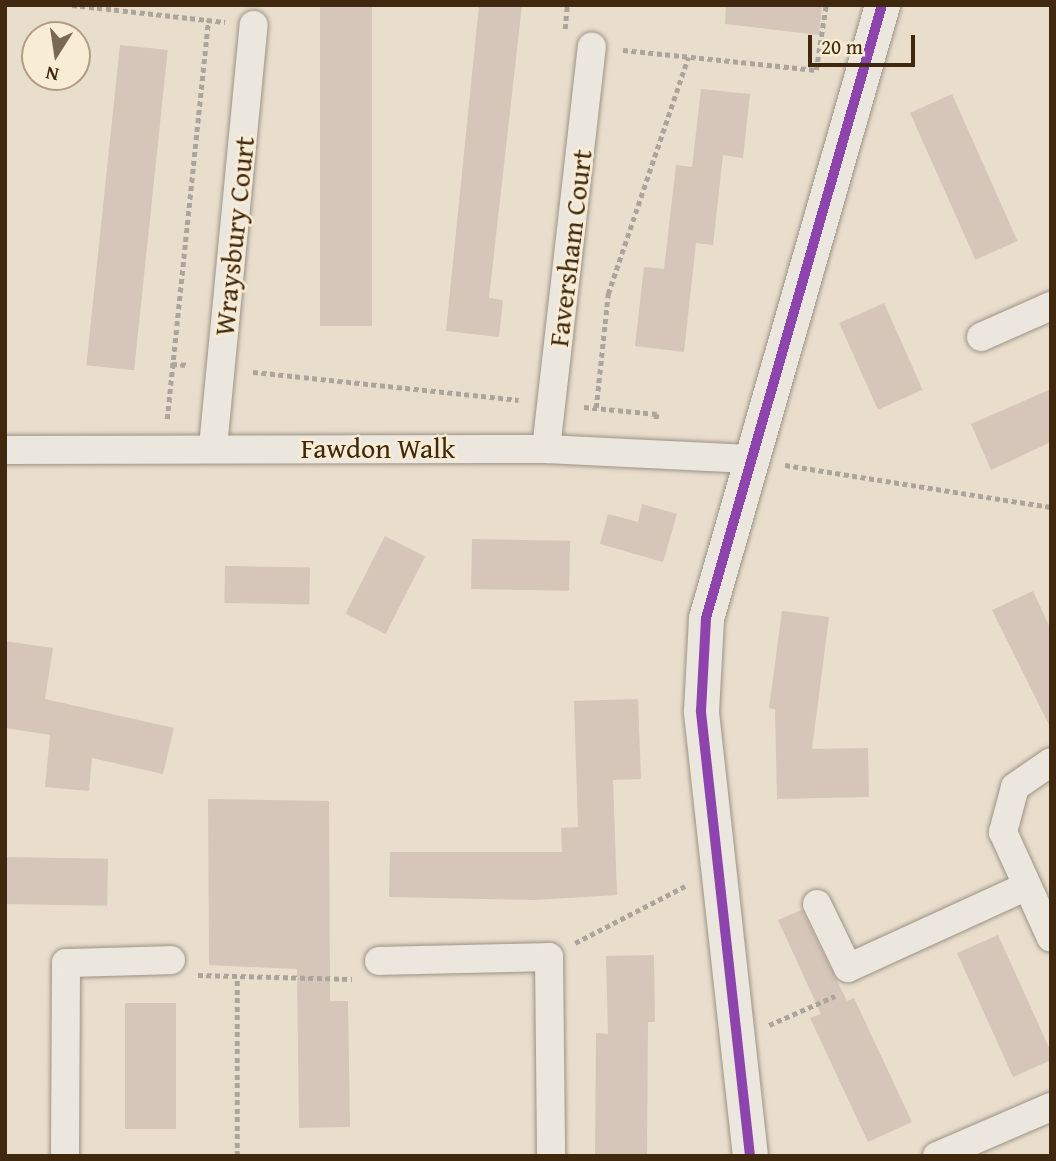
<!DOCTYPE html>
<style>
body{margin:0}
#map{position:relative;width:1056px;height:1161px;overflow:hidden;background:#e9decc;font-family:"Gentium Book Plus",serif}
div>[style]{position:absolute}
[style*='--x']{left:calc(var(--x)*1px);top:calc(var(--y)*1px);width:calc(var(--w)*1px);rotate:calc(var(--a)*1deg)}
.building>*{inset:0;background:#d6c5b9;transform-origin:0 0}
.path>*{height:4.5px;margin-top:-2.25px;transform-origin:0;background:repeating-linear-gradient(90deg,#aca59c 0 5px,transparent 0 8.5px)}
.roads{filter:drop-shadow(0 0 2px #9c9385) drop-shadow(0 0 2px #9c9385)}
.minor>*{height:28px;margin:-14px;padding:0 14px;transform-origin:14px;border-radius:14px;background:#ece7de}
.tertiary>*{height:35px;margin:-17.5px;padding:0 17.5px;transform-origin:17.5px;border-radius:17.5px;background:#ece7de}
.bus-1>*{height:10px;margin:-5px;padding:0 5px;transform-origin:5px;border-radius:5px;background:#8e44ad}
span{translate:-50% -50%;white-space:nowrap;text-align:center;line-height:1.15;-webkit-text-stroke:5px #f9ecd5;paint-order:stroke}
.street-label{font-size:28px;color:#40280e}
.frame{position:absolute;inset:0;border:7px solid #40280e;pointer-events:none}
.north{position:absolute;left:21px;top:21px;width:70px;height:70px;box-sizing:border-box;background:#f9ecd5;border:2px solid #af9e85;border-radius:50%;rotate:192deg;font-size:19px;font-weight:700;line-height:28px;text-align:center;color:#40280e}
.north::after{content:'';display:block;margin:auto;width:24px;height:32px;background:#7b6850;clip-path:polygon(50% 0,100% 100%,50% 72%,0 100%)}
.scale{position:absolute;left:808px;top:35px;width:107px;height:32px;box-sizing:border-box;border:4px solid #40280e;border-top:0;padding-left:9px;font-size:21px;line-height:24px;white-space:nowrap;color:#40280e;-webkit-text-stroke:5px #f9ecd5;paint-order:stroke}
</style>
<div id="map">
<div class="building">
<i style="left:320px;top:5px;width:52px;height:321px"></i>
<i style="clip-path:polygon(479px 5px,522px 5px,489px 298px,503px 300px,499px 337px,446px 331px)"></i>
<i style="clip-path:polygon(726px 5px,822px 5px,819px 35px,725px 24px)"></i>
<i style="left:120px;top:45px;width:48px;height:322px;rotate:6deg"></i>
<i style="clip-path:polygon(701px 89px,750px 94px,743px 158px,723px 155px,713px 245px,696px 243px,684px 352px,635px 346px,644px 267px,664px 269px,676px 165px,692px 167px)"></i>
<i style="left:952px;top:94px;width:161px;height:46px;rotate:66deg"></i>
<i style="left:884px;top:303px;width:95px;height:49px;rotate:66deg"></i>
<i style="clip-path:polygon(1051px 389px,1051px 442px,991px 470px,971px 424px)"></i>
<i style="clip-path:polygon(642px 504px,677px 514px,663px 562px,600px 544px,608px 514px,638px 522px)"></i>
<i style="left:385px;top:536px;width:45px;height:87px;rotate:27deg"></i>
<i style="left:472px;top:539px;width:98px;height:50px;rotate:1deg"></i>
<i style="left:225px;top:566px;width:85px;height:37px;rotate:1deg"></i>
<i style="clip-path:polygon(1033px 591px,1051px 630px,1051px 729px,992px 610px)"></i>
<i style="clip-path:polygon(782px 611px,829px 617px,812px 749px,868px 748px,869px 797px,777px 799px,775px 709px,769px 708px)"></i>
<i style="clip-path:polygon(5px 641px,53px 648px,45px 699px,174px 728px,163px 774px,92px 758px,89px 791px,45px 787px,50px 735px,5px 728px)"></i>
<i style="clip-path:polygon(638px 699px,641px 779px,613px 780px,617px 895px,535px 900px,389px 897px,390px 852px,562px 852px,561px 828px,578px 827px,574px 701px)"></i>
<i style="clip-path:polygon(208px 799px,329px 801px,330px 1001px,348px 1001px,350px 1127px,299px 1128px,297px 969px,209px 965px)"></i>
<i style="left:5px;top:857px;width:103px;height:47px;rotate:1deg"></i>
<i style="clip-path:polygon(802px 910px,847px 1001px,854px 998px,912px 1122px,868px 1142px,810px 1018px,821px 1014px,778px 920px)"></i>
<i style="clip-path:polygon(998px 935px,1051px 1052px,1051px 1060px,1013px 1077px,957px 953px)"></i>
<i style="clip-path:polygon(654px 955px,655px 1022px,648px 1022px,647px 1156px,595px 1156px,596px 1033px,608px 1034px,606px 956px)"></i>
<i style="left:125px;top:1003px;width:51px;height:126px"></i>
</div>
<div class="path">
<i style="--x:72;--y:5;--w:154;--a:6.3"></i>
<i style="--x:565;--y:29;--w:24;--a:-85"></i>
<i style="--x:623;--y:50;--w:194;--a:5.9"></i>
<i style="--x:816;--y:70;--w:66;--a:-81.3"></i>
<i style="--x:172;--y:364;--w:17;--a:3"></i>
<i style="--x:253;--y:372;--w:267;--a:6"></i>
<i style="--x:584;--y:407;--w:73;--a:5.5"></i>
<i style="--x:657;--y:414;--w:8;--a:97"></i>
<i style="--x:596;--y:408;--w:115;--a:-84"></i>
<i style="--x:608;--y:294;--w:250;--a:-71.3"></i>
<i style="--x:167;--y:419;--w:401;--a:-84.1"></i>
<i style="--x:785;--y:465;--w:269;--a:9"></i>
<i style="--x:575;--y:943;--w:124;--a:-27.4"></i>
<i style="--x:198;--y:975;--w:154;--a:1.5"></i>
<i style="--x:769;--y:1025;--w:72;--a:-23.7"></i>
<i style="--x:237;--y:1156;--w:177;--a:-90"></i>
</div>
<div class="roads">
<div class="minor">
<i style="--x:981;--y:337;--w:77;--a:-23.9"></i>
<i style="--x:213;--y:447;--w:424;--a:-84.5"></i>
<i style="--x:546;--y:449;--w:405;--a:-83.5"></i>
<i style="--x:5;--y:450;--w:541;--a:-0.11"></i>
<i style="--x:546;--y:449;--w:204;--a:2.8"></i>
<i style="--x:1051;--y:762;--w:44;--a:145.2"></i>
<i style="--x:1015;--y:787;--w:47;--a:104.9"></i>
<i style="--x:1003;--y:832;--w:116;--a:65.6"></i>
<i style="--x:817;--y:904;--w:71;--a:64.2"></i>
<i style="--x:848;--y:968;--w:197;--a:-24.6"></i>
<i style="--x:379;--y:961;--w:170;--a:-1.3"></i>
<i style="--x:549;--y:957;--w:199;--a:89.4"></i>
<i style="--x:65;--y:1156;--w:193;--a:-89.7"></i>
<i style="--x:66;--y:963;--w:105;--a:-1.6"></i>
<i style="--x:937;--y:1156;--w:124;--a:-23.3"></i>
</div>
<div class="tertiary">
<i style="--x:750;--y:1156;--w:448;--a:-96.3"></i>
<i style="--x:701;--y:711;--w:93;--a:-86.9"></i>
<i style="--x:706;--y:618;--w:638;--a:-73.98"></i>
</div>
</div>
<div class="bus-1">
<i style="--x:750;--y:1156;--w:448;--a:-96.3"></i>
<i style="--x:701;--y:711;--w:93;--a:-86.9"></i>
<i style="--x:706;--y:618;--w:638;--a:-73.98"></i>
</div>
<div class="street-label">
<span style="left:234px;top:236px;rotate:-84deg">Wraysbury Court</span>
<span style="left:570px;top:248px;rotate:-83deg">Faversham Court</span>
<span style="left:378px;top:448px">Fawdon Walk</span>
</div>
<div class="frame"></div>
<div class="north">N</div>
<div class="scale">20 m</div>
</div>
